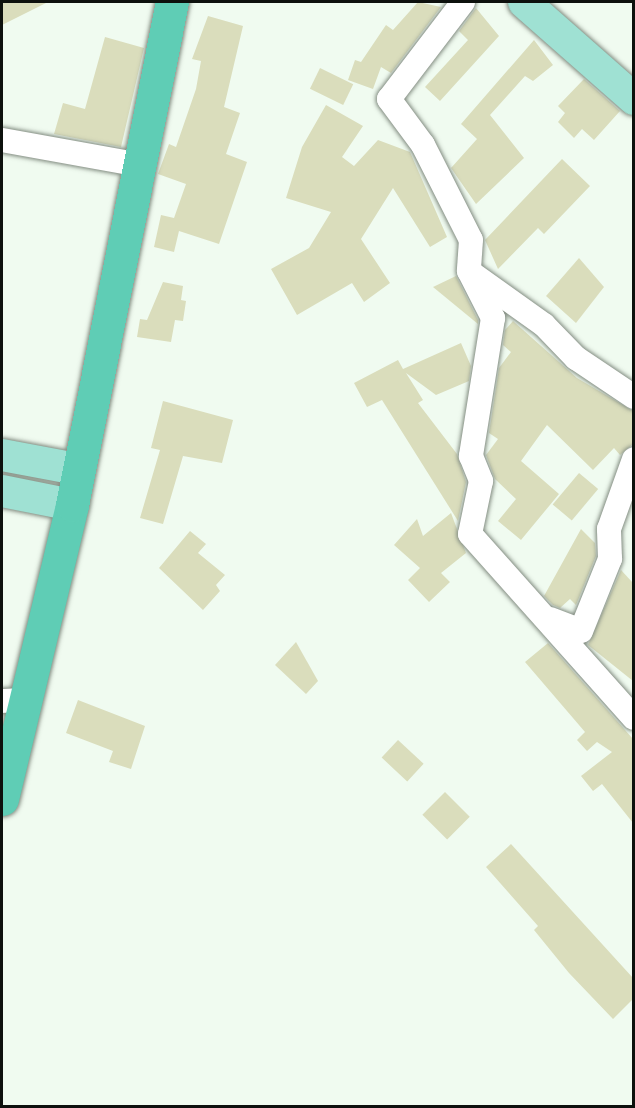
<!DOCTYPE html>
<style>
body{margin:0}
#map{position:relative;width:635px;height:1108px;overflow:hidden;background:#f0fbf0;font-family:"Golos Text",sans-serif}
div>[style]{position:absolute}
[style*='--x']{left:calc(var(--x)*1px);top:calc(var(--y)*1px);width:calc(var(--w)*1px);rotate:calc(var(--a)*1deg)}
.building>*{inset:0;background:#daddbc;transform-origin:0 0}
.roads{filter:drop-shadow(0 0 2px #838d82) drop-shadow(0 0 2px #838d82)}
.minor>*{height:24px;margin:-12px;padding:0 12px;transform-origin:12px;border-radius:12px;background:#fff}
.major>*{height:32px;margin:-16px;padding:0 16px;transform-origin:16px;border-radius:16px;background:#9fe1d3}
.highway>*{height:33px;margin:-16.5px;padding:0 16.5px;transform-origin:16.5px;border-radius:16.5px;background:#5fcdb5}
span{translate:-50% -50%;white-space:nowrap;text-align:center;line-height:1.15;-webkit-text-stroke:4.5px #fff;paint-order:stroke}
.frame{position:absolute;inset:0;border:3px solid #0d110d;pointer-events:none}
</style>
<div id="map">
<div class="building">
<i style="clip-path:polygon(2px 2px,48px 2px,2px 25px)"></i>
<i style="clip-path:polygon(418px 2px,441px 7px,391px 73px,381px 67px,373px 89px,348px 80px,355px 60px,361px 62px,386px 25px,393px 30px)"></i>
<i style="clip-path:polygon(476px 8px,499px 36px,440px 101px,425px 87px,468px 40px,459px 31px)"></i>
<i style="clip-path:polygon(208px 16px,243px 26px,224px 107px,240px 113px,226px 154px,247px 162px,219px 244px,179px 231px,174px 252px,154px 247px,161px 215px,174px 218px,186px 184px,158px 174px,169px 144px,176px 147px,196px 89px,201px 61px,192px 59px)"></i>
<i style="clip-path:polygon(105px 37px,144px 48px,121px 147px,54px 134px,63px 103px,85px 109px)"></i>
<i style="clip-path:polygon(534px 40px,553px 65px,533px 81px,525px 76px,490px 115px,524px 158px,476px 204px,451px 168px,477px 139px,461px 124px)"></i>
<i style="left:320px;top:68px;width:37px;height:23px;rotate:26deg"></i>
<i style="clip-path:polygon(584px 79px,620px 111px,594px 140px,582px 129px,574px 138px,558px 122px,565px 113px,558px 106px)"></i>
<i style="clip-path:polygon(326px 105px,363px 126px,342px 157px,354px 166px,378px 140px,410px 152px,447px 237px,430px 247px,393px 188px,361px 239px,390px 283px,364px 302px,352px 283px,297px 315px,271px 269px,309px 248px,331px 212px,286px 198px,302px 147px)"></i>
<i style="clip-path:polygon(562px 159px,590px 186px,544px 234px,538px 228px,498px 269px,485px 240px)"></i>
<i style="clip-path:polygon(579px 258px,604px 287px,576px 323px,546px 296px)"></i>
<i style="clip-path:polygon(456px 276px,478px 320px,478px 324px,433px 287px)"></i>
<i style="clip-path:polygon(163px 282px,183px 286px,181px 300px,186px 301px,183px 321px,175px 320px,171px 342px,137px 337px,140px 319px,147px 320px)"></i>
<i style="clip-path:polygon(513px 321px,577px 378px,633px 411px,633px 444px,620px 455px,614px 448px,593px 470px,547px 425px,521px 461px,559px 494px,521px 540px,498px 521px,516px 499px,495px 479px,486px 455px,498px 439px,489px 433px,499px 368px,511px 352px,503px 345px,505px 330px)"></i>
<i style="clip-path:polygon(461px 343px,471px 366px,469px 381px,436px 395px,406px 373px,423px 400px,418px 403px,457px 454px,466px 482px,458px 521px,382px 400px,367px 407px,354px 383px,398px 360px,403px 369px)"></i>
<i style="clip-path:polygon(163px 401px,233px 420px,222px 463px,183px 456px,163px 524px,140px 518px,160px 450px,151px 448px)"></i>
<i style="left:579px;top:473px;width:25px;height:41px;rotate:40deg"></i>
<i style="clip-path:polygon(451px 513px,466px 553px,441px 573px,450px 582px,429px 602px,408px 580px,420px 568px,394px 545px,417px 519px,423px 536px)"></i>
<i style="clip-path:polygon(581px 529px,595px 543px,596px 556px,576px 605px,570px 599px,560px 608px,553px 605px,544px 596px)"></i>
<i style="clip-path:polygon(190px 531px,206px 544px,198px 553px,225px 575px,216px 585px,220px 591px,203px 610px,159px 568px)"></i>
<i style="clip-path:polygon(621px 570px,633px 583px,633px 681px,588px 645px)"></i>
<i style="clip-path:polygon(296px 642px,318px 681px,306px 694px,275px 665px)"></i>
<i style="clip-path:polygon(548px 643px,633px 739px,633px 823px,602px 784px,593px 791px,581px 776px,612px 752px,597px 742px,587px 751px,577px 740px,585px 732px,525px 662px)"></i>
<i style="clip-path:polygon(78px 700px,145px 726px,131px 769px,109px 762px,113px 751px,66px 733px)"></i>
<i style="left:398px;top:740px;width:35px;height:24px;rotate:43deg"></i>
<i style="left:445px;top:792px;width:35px;height:32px;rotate:45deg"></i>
<i style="clip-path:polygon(511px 844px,633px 978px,633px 999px,613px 1019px,569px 973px,534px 930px,538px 926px,486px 867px)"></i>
</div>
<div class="roads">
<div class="minor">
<i style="--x:463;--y:2;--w:122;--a:127.3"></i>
<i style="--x:389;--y:99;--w:57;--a:53.5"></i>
<i style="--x:423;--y:145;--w:106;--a:63.2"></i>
<i style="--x:471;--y:240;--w:31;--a:94"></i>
<i style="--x:469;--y:271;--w:53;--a:62.9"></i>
<i style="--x:493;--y:318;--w:140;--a:99.1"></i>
<i style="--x:471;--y:456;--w:27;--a:68"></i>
<i style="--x:481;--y:481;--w:54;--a:101.7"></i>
<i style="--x:470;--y:534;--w:246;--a:48.3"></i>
<i style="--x:2;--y:140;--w:141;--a:10.2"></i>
<i style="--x:474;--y:275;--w:86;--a:35.5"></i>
<i style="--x:544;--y:325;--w:46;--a:45.9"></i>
<i style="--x:576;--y:358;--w:70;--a:33.9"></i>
<i style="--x:550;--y:619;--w:33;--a:21"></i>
<i style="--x:581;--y:631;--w:78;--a:-68.1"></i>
<i style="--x:610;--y:559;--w:30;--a:-92"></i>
<i style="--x:609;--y:529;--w:74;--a:-70.3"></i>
<i style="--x:2;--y:701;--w:22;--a:-3"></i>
</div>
<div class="major">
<i style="--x:524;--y:2;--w:147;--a:41.4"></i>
<i style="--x:2;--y:455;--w:76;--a:10.6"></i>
<i style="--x:2;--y:491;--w:71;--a:11.3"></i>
</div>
<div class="highway">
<i style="--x:2;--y:799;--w:302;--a:-76.6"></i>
<i style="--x:72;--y:505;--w:513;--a:-78.76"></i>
</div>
</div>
<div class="frame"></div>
</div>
